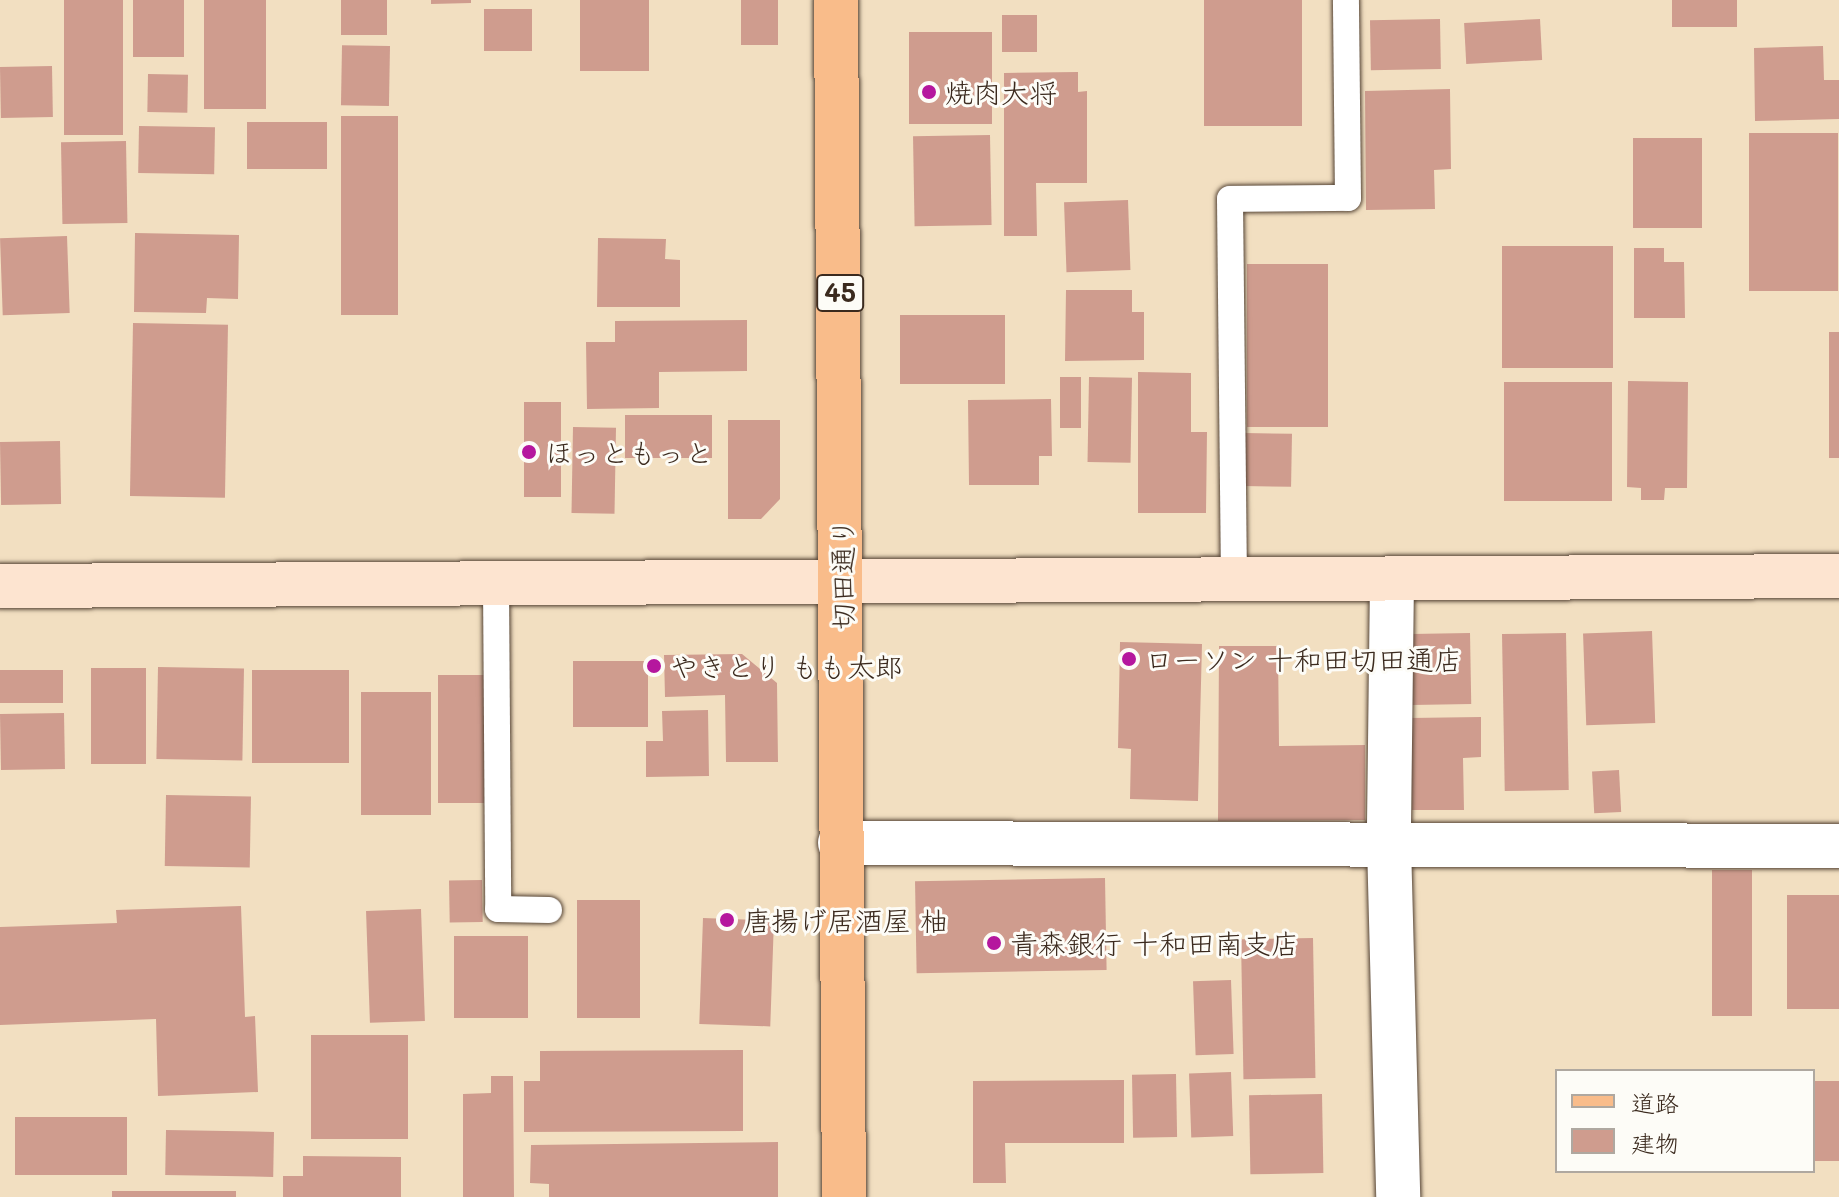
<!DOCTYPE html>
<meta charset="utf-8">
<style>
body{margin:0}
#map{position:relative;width:1839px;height:1197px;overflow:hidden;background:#f2dfc1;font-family:Mali,"Klee One",sans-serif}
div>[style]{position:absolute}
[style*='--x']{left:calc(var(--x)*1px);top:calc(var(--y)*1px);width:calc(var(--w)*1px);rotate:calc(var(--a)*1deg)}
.building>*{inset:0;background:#cf9c8e;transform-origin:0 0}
.roads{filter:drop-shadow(0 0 2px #564536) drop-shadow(0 0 2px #564536)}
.lane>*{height:26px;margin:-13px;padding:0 13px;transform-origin:13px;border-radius:13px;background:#fff}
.street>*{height:44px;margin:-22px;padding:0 22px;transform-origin:22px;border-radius:22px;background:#fff}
.secondary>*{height:44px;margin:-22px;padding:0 22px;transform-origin:22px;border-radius:22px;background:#fde4d0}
.primary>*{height:44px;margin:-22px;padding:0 22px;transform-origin:22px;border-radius:22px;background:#f9bc8a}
.dots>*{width:22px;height:22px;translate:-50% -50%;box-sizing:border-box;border:4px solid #fdfcf7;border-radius:50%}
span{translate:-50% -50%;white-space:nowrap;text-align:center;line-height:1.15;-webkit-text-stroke:6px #fdfcf7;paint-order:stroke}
.shield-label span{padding:2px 6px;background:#fdfcf7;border:2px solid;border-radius:6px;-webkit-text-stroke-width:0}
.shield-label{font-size:26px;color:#3b2a1e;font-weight:700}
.poi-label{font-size:28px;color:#3b2a1e}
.left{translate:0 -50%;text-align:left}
.street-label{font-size:28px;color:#3b2a1e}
.legend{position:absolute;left:1555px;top:1069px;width:260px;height:104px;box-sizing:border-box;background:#fdfcf7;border:2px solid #afa8a0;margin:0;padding:10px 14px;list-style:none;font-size:24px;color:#3b2a1e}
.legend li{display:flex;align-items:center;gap:16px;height:40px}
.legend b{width:40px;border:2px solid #afa8a0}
</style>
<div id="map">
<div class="building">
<i style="left:64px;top:0;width:59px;height:135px"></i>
<i style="left:133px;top:0;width:51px;height:57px"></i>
<i style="left:204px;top:0;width:62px;height:109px"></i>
<i style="left:341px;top:0;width:46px;height:35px"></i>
<i style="clip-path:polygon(431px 0,471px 0,471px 3px,431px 4px)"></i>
<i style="left:580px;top:0;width:69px;height:71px"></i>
<i style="left:741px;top:0;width:37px;height:45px"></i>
<i style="left:1204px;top:0;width:98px;height:126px"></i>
<i style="left:1672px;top:0;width:65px;height:27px"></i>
<i style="left:484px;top:9px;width:48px;height:42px"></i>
<i style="left:1002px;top:15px;width:35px;height:37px"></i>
<i style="left:1440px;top:19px;width:50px;height:70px;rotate:89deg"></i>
<i style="left:1540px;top:19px;width:41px;height:76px;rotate:87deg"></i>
<i style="left:909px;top:32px;width:83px;height:92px"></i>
<i style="left:390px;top:46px;width:60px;height:48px;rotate:91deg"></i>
<i style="clip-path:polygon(1823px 46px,1824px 80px,1839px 80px,1839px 119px,1755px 121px,1754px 48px)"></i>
<i style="left:52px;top:66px;width:51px;height:52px;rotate:89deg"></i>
<i style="clip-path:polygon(1078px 72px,1078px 92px,1087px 91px,1087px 183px,1036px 183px,1037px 236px,1004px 236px,1004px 73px)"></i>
<i style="left:148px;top:74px;width:40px;height:38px;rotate:1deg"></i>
<i style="clip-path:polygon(1450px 89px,1451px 169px,1434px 170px,1435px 209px,1366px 210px,1365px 91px)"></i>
<i style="left:341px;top:116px;width:57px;height:199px"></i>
<i style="left:327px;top:122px;width:47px;height:80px;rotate:90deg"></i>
<i style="left:139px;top:126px;width:76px;height:47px;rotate:1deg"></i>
<i style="left:1838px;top:133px;width:158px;height:89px;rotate:90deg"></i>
<i style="left:990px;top:135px;width:90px;height:77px;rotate:89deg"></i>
<i style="left:1702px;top:138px;width:90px;height:69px;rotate:90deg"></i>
<i style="left:126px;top:141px;width:82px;height:65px;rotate:89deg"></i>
<i style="left:1128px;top:200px;width:70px;height:64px;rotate:88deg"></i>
<i style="clip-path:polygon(135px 233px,239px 235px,238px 299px,207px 298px,206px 313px,134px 312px)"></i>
<i style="left:67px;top:236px;width:77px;height:67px;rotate:88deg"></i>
<i style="clip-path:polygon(598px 238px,666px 239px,665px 259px,680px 260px,680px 307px,597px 307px)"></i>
<i style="left:1613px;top:246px;width:122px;height:111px;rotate:90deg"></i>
<i style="clip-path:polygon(1634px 248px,1664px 248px,1664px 262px,1684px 262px,1685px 318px,1634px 318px)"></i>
<i style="left:1247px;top:264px;width:81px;height:163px"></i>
<i style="clip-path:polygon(1066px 290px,1132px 290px,1132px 312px,1144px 312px,1144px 360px,1065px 361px)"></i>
<i style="left:1005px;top:315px;width:69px;height:105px;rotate:90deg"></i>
<i style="clip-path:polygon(747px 320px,747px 371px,659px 372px,659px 408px,587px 409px,586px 342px,615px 342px,615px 321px)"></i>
<i style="left:133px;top:323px;width:95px;height:173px;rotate:1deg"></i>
<i style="left:1839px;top:332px;width:126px;height:10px;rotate:90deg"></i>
<i style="clip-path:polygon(1138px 372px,1191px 373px,1191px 432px,1207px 432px,1206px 513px,1138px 513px)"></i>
<i style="left:1081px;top:377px;width:51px;height:21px;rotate:90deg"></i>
<i style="left:1089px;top:377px;width:43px;height:85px;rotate:1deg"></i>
<i style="clip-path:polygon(1628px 381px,1688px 382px,1687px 488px,1665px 488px,1664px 500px,1641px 500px,1641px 488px,1627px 487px)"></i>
<i style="left:1612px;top:382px;width:119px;height:108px;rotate:90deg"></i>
<i style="clip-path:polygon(1051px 399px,1052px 456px,1039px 456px,1039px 485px,969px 485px,968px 400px)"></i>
<i style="left:524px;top:402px;width:37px;height:95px"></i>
<i style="left:712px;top:415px;width:43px;height:87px;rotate:90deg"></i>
<i style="clip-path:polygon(728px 420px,780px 420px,780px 499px,761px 519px,728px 519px)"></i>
<i style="left:573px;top:427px;width:43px;height:86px;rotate:1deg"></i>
<i style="left:1244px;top:433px;width:48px;height:53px;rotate:1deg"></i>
<i style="left:60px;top:441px;width:63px;height:60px;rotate:89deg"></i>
<i style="left:1652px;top:631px;width:92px;height:69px;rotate:88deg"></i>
<i style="left:1470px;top:633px;width:71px;height:59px;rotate:89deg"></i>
<i style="left:1566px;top:633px;width:157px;height:64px;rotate:89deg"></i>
<i style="clip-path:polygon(1120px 642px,1202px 644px,1198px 801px,1130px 799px,1131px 749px,1118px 748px)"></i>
<i style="clip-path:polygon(1219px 646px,1278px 646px,1279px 746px,1365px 745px,1365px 820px,1218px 821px)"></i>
<i style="clip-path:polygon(742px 654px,777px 683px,778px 762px,726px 762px,725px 695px,665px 697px,664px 655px)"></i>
<i style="left:573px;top:661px;width:75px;height:66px"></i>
<i style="left:158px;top:667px;width:86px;height:92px;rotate:1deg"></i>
<i style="left:91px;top:668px;width:55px;height:96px"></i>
<i style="left:0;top:670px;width:63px;height:33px"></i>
<i style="left:252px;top:670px;width:97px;height:93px"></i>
<i style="left:484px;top:675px;width:128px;height:46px;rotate:90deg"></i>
<i style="left:361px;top:692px;width:70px;height:123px"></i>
<i style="clip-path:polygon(708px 710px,709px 776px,646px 777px,646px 741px,663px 741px,662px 711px)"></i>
<i style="left:64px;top:713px;width:56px;height:64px;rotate:89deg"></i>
<i style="clip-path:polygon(1481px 717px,1481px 757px,1463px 758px,1464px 810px,1412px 810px,1410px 718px)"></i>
<i style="left:1619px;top:770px;width:42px;height:27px;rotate:87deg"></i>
<i style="left:166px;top:795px;width:85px;height:71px;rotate:1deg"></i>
<i style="left:1712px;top:870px;width:40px;height:146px"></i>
<i style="left:1105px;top:878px;width:92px;height:190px;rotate:89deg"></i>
<i style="left:482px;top:880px;width:42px;height:33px;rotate:89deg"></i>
<i style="left:1839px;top:895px;width:114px;height:52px;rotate:90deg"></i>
<i style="left:640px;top:900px;width:118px;height:63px;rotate:90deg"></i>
<i style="clip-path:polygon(241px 906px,245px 1017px,255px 1016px,258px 1092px,158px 1096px,156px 1019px,0 1025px,0 927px,117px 923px,116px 910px)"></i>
<i style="left:421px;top:909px;width:112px;height:55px;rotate:88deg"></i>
<i style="left:703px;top:918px;width:71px;height:106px;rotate:2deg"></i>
<i style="left:454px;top:936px;width:74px;height:82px"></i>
<i style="left:1313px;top:938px;width:140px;height:72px;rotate:89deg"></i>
<i style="left:1231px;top:980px;width:74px;height:38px;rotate:88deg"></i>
<i style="left:311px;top:1035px;width:97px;height:104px"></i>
<i style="clip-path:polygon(743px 1050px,743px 1131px,524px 1132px,524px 1081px,540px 1081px,540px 1051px)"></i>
<i style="left:1231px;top:1072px;width:64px;height:42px;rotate:88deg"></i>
<i style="left:1176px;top:1074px;width:63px;height:44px;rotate:89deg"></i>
<i style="clip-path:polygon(491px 1076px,513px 1076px,514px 1197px,463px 1197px,463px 1094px,491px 1093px)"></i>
<i style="clip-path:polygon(1124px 1080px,1124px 1143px,1005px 1143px,1006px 1183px,973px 1183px,973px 1081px)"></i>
<i style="left:1839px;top:1081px;width:80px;height:26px;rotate:90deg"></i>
<i style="left:1322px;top:1094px;width:79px;height:73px;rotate:89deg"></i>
<i style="left:127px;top:1117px;width:58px;height:112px;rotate:90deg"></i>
<i style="left:166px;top:1130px;width:108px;height:45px;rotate:1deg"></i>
<i style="clip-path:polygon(778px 1142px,778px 1197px,549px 1197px,549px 1184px,530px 1183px,531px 1145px)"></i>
<i style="clip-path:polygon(303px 1156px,401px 1157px,401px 1197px,283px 1197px,283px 1176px,303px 1176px)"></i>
<i style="left:112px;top:1191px;width:124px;height:6px"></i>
</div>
<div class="roads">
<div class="lane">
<i style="--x:1234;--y:582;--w:383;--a:-90.6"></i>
<i style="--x:1230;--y:199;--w:118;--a:-0.5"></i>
<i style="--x:1348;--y:198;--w:198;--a:-90.6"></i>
<i style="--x:496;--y:585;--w:324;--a:89.6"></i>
<i style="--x:498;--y:909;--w:51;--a:1.1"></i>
</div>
<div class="street">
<i style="--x:1392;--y:580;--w:264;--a:90.7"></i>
<i style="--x:1389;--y:844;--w:353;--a:88.5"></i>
<i style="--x:840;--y:843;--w:999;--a:0.17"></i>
</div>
<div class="secondary">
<i style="--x:0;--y:586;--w:1839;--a:-0.31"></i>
</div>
<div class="primary">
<i style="--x:836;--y:0;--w:1197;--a:89.62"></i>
</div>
</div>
<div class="dots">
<i style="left:929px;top:92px;background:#b5179e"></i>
<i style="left:529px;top:452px;background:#b5179e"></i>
<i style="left:1129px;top:659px;background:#b5179e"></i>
<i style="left:654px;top:666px;background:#b5179e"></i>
<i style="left:727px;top:920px;background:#b5179e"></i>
<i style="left:994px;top:943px;background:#b5179e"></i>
</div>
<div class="shield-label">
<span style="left:840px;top:293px">45</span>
</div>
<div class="poi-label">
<span class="left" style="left:945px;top:92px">焼肉大将</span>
<span class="left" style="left:545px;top:452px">ほっともっと</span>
<span class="left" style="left:1145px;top:659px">ローソン 十和田切田通店</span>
<span class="left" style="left:670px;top:666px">やきとり もも太郎</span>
<span class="left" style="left:743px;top:920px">唐揚げ居酒屋 柚</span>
<span class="left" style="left:1010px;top:943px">青森銀行 十和田南支店</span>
</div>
<div class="street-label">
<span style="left:842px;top:574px;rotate:-90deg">切田通り</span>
</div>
<ul class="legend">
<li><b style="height:10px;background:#f9bc8a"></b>道路</li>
<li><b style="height:22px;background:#cf9c8e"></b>建物</li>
</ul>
</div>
